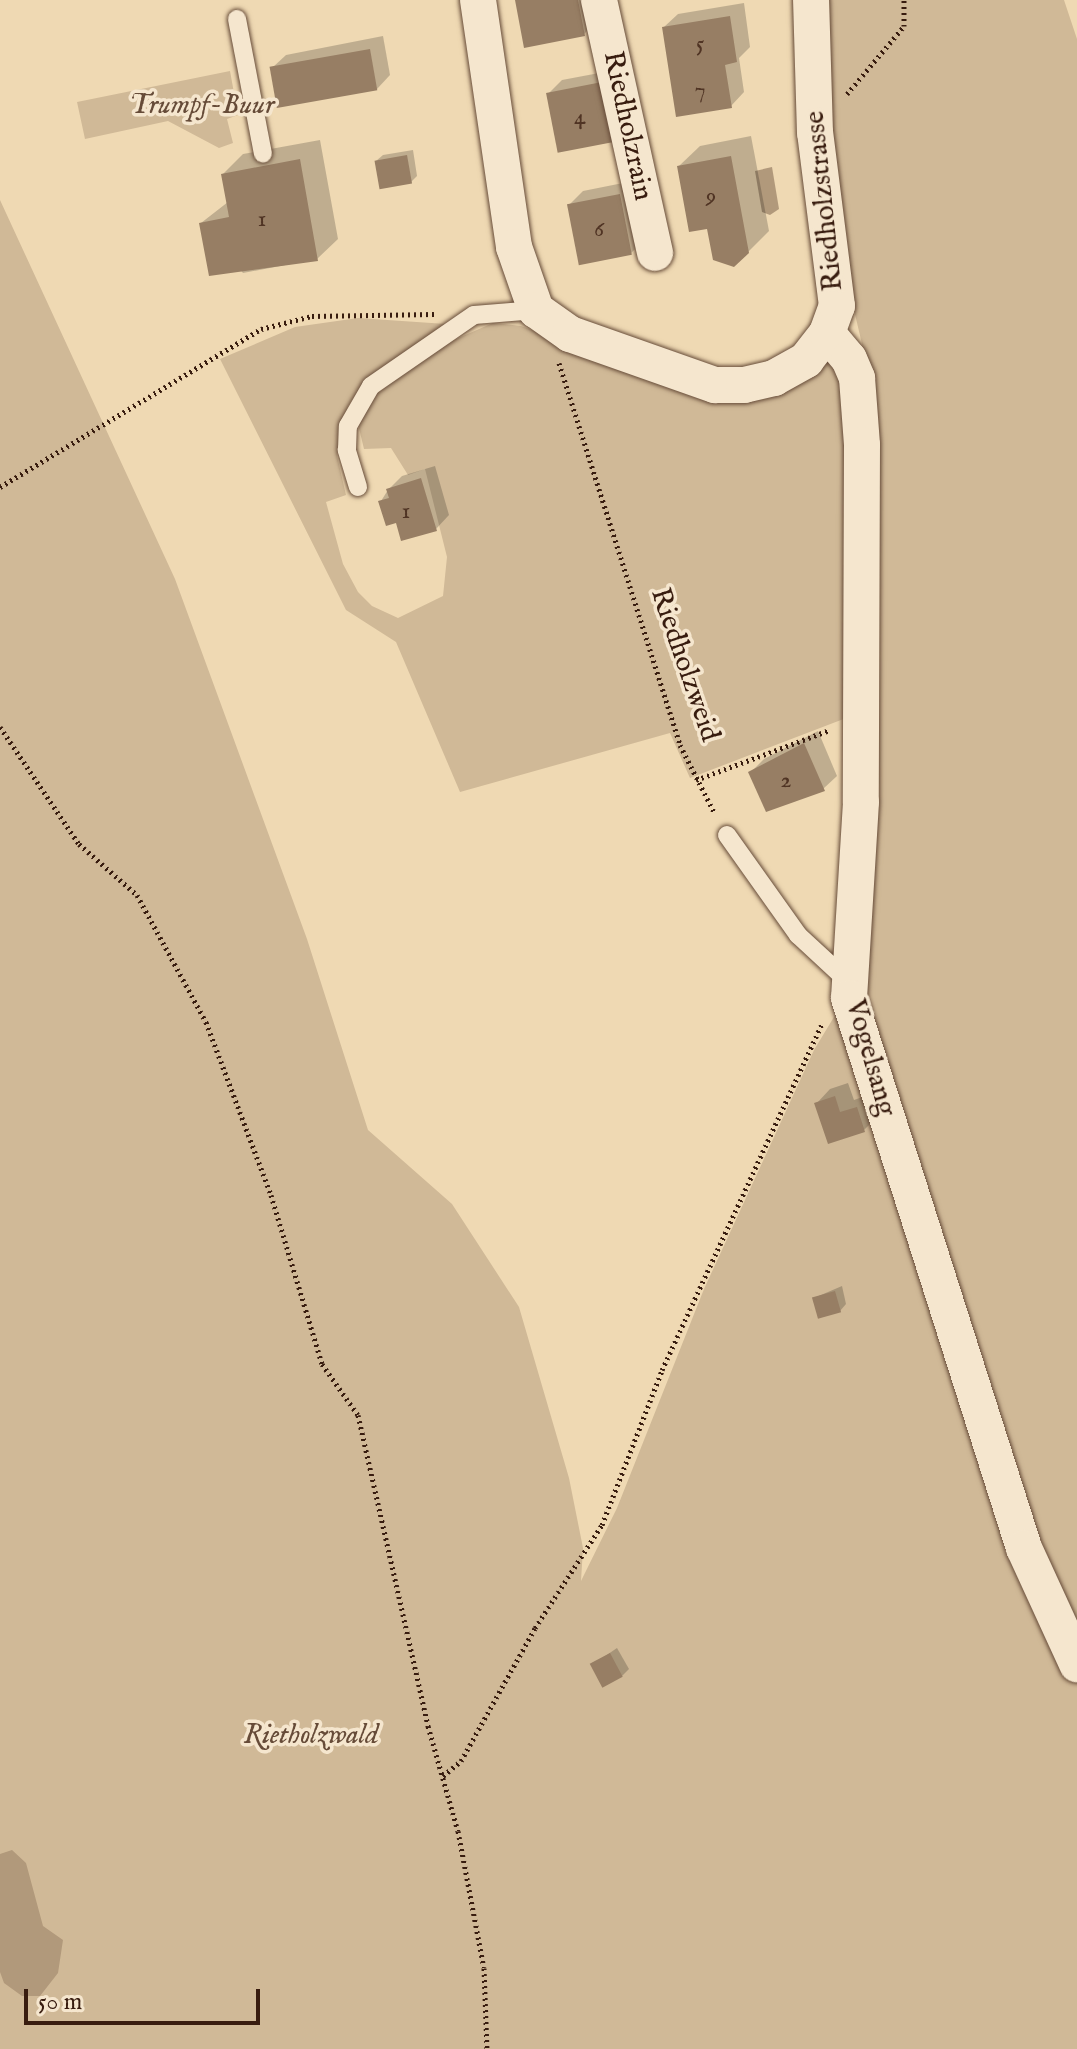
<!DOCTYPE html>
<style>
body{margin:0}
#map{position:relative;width:1077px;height:2049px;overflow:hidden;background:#efd9b3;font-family:"IM FELL English",serif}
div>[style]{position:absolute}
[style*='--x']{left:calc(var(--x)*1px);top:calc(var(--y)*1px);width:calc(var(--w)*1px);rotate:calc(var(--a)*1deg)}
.green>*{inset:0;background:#d0b997}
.water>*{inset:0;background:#b1997b}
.shadow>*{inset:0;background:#0003}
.building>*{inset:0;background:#977e64;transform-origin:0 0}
.path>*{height:5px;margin-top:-2.5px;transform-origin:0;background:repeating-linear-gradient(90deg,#381c0f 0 2px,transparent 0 6px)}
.roads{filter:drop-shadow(0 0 2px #664b38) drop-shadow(0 0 2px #664b38)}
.service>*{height:18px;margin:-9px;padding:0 9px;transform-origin:9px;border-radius:9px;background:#f5e6ce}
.minor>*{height:36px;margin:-18px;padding:0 18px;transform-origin:18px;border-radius:18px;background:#f5e6ce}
span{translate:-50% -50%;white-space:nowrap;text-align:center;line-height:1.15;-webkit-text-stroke:7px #f5e6ce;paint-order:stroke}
.number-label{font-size:24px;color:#503424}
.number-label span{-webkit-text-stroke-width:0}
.park-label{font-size:28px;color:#664b38;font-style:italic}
.street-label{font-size:28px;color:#381c0f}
.scale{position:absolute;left:24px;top:1989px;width:236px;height:36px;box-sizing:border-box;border:4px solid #381c0f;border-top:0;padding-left:10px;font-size:24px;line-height:28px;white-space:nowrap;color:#381c0f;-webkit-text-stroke:6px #f5e6ce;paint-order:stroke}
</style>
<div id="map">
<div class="green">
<i style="clip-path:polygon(829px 0,1064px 0,1077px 39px,1077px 1636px,1036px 1556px,862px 1030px,866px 361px,834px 225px)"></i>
<i style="clip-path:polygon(230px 71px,238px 115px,227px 119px,233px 143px,219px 148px,168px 121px,85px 139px,77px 102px)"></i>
<i style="clip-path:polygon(0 200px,175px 579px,307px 939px,368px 1130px,452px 1204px,519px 1307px,569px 1478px,583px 1548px,581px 1581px,617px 1508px,704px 1289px,814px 1050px,837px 1012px,1077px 1674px,1077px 2049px,0 2049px)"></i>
<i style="clip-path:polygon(358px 318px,446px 324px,362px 385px,348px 406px,337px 456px,346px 495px,326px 502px,343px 564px,358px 592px,372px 606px,398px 618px,443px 596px,447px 557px,425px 469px,408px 475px,391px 448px,364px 449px,358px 424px,372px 398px,433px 349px,493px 323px,521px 326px,709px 395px,827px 362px,845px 369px,854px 715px,690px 778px,670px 733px,460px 792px,396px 642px,346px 610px,220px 359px,295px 327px)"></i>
</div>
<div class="water">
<i style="clip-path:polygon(772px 167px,779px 209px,770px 215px,762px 212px,755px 171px)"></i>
<i style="clip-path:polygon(12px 1850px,26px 1863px,43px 1926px,63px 1940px,58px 1973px,40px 1996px,22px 1996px,4px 1983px,0 1972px,0 1854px)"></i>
</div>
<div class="shadow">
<i style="clip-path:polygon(517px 0,594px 0,598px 20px,584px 34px)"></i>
<i style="clip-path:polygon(744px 3px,750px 47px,739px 58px,744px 92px,731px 106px,664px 27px,678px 14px)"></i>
<i style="clip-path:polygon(383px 36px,390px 75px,377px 89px,272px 68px,286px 55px)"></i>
<i style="clip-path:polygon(615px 70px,626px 126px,548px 94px,562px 80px)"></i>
<i style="clip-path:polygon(751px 136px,769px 231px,748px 252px,709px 226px,679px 166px,700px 146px)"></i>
<i style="clip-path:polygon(320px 140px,338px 239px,317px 259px,243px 273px,201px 223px,228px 202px,223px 174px,243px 154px)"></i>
<i style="clip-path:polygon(413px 150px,417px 176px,411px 182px,376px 161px,383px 155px)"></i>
<i style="clip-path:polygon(633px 181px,645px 240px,631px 253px,569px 205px,583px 191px)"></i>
<i style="clip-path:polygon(435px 466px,449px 515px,436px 529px,397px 520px,381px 501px,388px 490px,402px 476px)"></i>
<i style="clip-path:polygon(818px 731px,837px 776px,823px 789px,751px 772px,764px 759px)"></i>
<i style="clip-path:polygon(848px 1083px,854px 1100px,871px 1094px,878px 1116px,864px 1130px,817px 1103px,830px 1089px)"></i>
<i style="clip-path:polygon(842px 1286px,846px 1304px,840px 1311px,814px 1298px)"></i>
<i style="clip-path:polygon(617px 1648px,629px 1669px,622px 1676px,592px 1665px)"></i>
</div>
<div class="building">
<i style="clip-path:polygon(515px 0,578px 0,585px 36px,524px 48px)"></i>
<i style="clip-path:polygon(730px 16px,737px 62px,725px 65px,732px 108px,676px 117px,662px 27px)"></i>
<i style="left:370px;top:49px;width:42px;height:102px;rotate:80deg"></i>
<i style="left:602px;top:82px;width:61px;height:57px;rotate:79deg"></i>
<i style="left:407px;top:155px;width:29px;height:33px;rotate:80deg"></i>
<i style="clip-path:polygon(731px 156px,749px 253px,734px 267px,713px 260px,707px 229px,689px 232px,677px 166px)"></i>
<i style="clip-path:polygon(300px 159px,318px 261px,209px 276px,199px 223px,229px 217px,221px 174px)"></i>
<i style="left:620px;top:194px;width:62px;height:54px;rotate:79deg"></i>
<i style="clip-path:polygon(421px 478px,437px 531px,401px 541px,396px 523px,386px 526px,378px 501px,389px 498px,386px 489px)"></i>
<i style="clip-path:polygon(804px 743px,825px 791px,766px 812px,748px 772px)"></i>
<i style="clip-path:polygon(835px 1096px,840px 1112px,857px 1107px,865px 1132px,828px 1144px,814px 1103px)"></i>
<i style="left:835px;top:1291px;width:22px;height:24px;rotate:74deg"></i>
<i style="left:610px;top:1653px;width:27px;height:23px;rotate:62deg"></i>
</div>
<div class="path">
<i style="--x:847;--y:94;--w:89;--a:-50"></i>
<i style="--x:904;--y:26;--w:26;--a:-90"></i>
<i style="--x:559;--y:363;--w:401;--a:72.4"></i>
<i style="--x:680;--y:745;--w:77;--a:63.1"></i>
<i style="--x:0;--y:487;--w:305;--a:-31.2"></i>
<i style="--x:261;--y:329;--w:53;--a:-14.3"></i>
<i style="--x:312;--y:316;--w:122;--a:-0.9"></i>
<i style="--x:0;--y:727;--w:141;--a:56"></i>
<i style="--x:79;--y:844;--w:77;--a:41.3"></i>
<i style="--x:137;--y:895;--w:145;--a:61.5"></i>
<i style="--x:206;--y:1022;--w:185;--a:69.4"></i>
<i style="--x:271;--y:1195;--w:177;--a:73.2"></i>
<i style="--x:322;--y:1364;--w:62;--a:54.8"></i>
<i style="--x:358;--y:1415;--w:319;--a:77.3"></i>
<i style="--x:428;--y:1726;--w:109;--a:74.1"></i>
<i style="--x:458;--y:1831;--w:139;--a:79.3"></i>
<i style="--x:484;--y:1968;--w:81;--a:87.9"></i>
<i style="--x:696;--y:780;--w:143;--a:-20.5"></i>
<i style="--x:443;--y:1776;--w:23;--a:-40"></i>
<i style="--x:461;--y:1761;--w:152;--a:-60.9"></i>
<i style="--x:535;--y:1628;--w:123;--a:-57"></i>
<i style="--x:602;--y:1525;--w:166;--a:-68.8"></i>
<i style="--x:662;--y:1370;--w:382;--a:-65.2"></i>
</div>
<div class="roads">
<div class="service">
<i style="--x:237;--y:19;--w:137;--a:79.1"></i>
<i style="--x:358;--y:487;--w:39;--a:-107"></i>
<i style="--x:347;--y:450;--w:24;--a:-88"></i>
<i style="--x:348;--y:426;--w:46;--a:-60.1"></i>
<i style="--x:371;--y:386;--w:125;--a:-34.6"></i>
<i style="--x:474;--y:315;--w:62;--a:-4.6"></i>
<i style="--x:727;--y:835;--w:123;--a:54.6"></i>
<i style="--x:798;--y:935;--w:69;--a:42.7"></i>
</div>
<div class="minor">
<i style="--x:478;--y:0;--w:250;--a:81.7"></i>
<i style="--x:514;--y:247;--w:67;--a:70.8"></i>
<i style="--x:536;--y:310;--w:42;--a:35.2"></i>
<i style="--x:570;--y:334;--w:154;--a:19.4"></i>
<i style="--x:715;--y:385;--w:29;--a:0"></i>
<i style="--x:744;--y:385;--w:31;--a:-13"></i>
<i style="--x:774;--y:378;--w:37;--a:-29"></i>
<i style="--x:806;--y:360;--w:34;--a:-52"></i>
<i style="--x:827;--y:333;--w:29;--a:-70"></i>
<i style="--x:837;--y:306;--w:174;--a:-97.2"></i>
<i style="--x:815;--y:133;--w:133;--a:-91.7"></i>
<i style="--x:599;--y:0;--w:259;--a:77.5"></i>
<i style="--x:827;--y:333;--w:34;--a:50"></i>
<i style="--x:849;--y:359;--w:21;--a:67"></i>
<i style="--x:857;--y:378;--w:67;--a:85.7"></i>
<i style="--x:862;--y:445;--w:357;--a:90.2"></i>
<i style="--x:861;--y:802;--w:196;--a:93.5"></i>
<i style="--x:849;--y:998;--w:577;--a:72.35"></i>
<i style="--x:1024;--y:1548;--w:128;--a:65.4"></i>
</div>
</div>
<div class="number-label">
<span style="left:700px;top:45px">5</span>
<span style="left:700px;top:91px">7</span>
<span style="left:580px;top:118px">4</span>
<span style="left:711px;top:197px">9</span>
<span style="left:262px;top:220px">1</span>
<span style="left:599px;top:230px">6</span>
<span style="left:406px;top:512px">1</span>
<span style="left:786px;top:781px">2</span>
</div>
<div class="park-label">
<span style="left:202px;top:106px">Trumpf-Buur</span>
<span style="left:311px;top:1736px">Rietholzwald</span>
</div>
<div class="street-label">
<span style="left:627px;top:126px;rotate:78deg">Riedholzrain</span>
<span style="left:825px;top:201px;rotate:-96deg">Riedholzstrasse</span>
<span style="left:684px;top:665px;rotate:71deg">Riedholzweid</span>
<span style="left:870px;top:1058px;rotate:74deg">Vogelsang</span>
</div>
<div class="scale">50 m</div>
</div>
